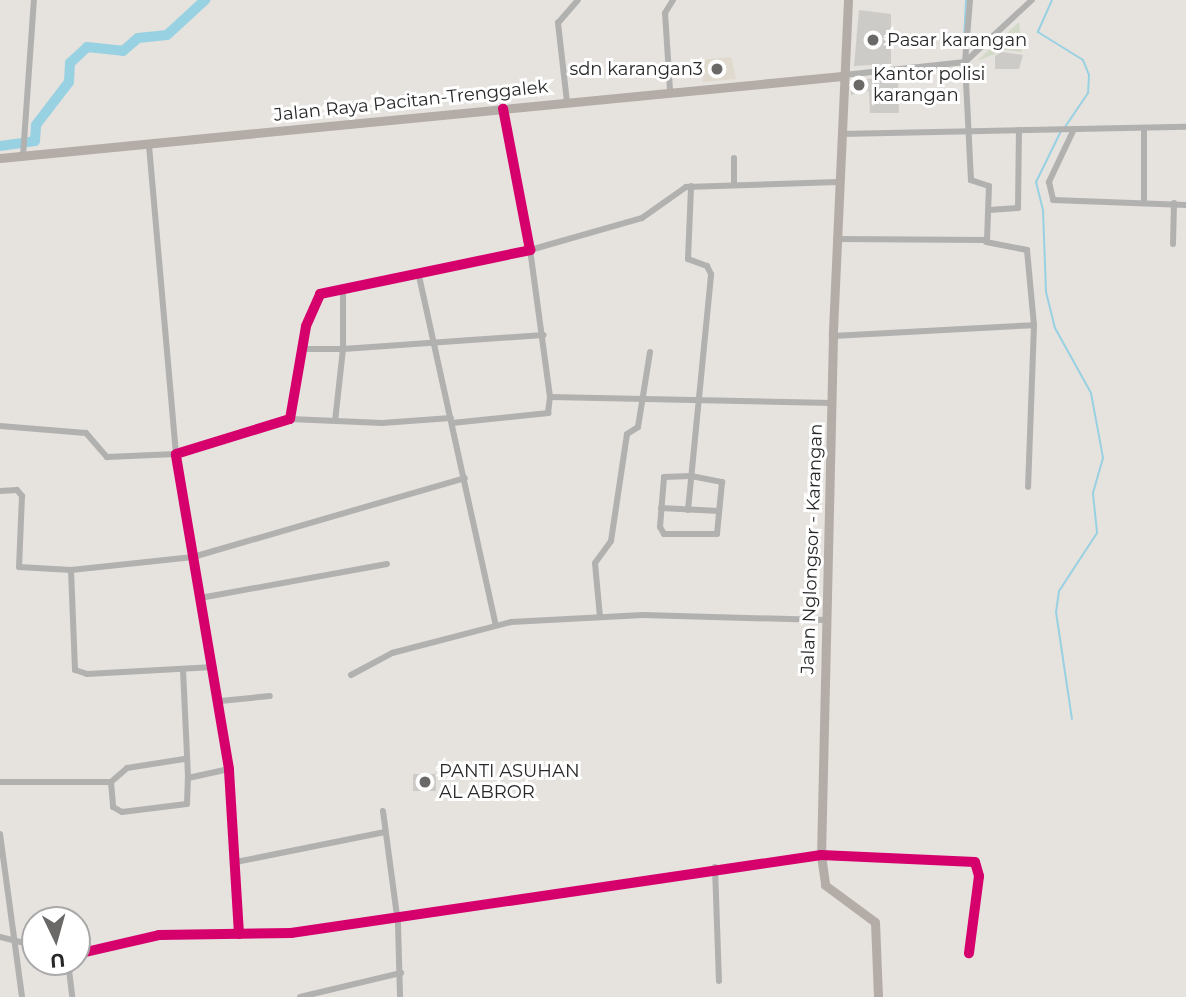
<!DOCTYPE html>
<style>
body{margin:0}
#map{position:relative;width:1186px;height:997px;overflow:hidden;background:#e6e2de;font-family:Montserrat,sans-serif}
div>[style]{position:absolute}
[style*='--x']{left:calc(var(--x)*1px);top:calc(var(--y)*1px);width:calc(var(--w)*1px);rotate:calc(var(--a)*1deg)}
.education>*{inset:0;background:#e0d9cd}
.cemetery>*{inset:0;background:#d3d9c7}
.stream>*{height:2px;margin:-1px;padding:0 1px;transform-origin:1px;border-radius:1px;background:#98d1e2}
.river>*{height:10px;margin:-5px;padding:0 5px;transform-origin:5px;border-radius:5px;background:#98d1e2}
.building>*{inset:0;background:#cdcbc8;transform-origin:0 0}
.minor>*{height:6px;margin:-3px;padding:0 3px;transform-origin:3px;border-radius:3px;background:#b1b1b0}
.highway>*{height:9px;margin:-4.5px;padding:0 4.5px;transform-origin:4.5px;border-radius:4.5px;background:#b4aca7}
.cycleway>*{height:10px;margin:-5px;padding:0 5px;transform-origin:5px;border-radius:5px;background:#d6006c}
.dots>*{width:19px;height:19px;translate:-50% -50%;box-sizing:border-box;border:4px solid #fff;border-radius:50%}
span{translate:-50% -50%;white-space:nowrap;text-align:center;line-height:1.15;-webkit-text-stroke:6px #fff;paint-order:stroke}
.poi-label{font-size:18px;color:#282828}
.left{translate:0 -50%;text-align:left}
.right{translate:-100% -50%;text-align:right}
.street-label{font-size:18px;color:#282828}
.north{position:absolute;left:21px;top:906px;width:70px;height:70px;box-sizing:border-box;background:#fff;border:2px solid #a9a9a9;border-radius:50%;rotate:175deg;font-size:19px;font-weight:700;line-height:28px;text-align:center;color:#282828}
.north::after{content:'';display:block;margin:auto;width:24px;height:32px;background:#6a6968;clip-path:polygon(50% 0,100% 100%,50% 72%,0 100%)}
</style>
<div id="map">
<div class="education">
<i style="clip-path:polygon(731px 57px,736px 79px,703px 82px,699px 60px)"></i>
</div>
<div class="cemetery">
<i style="clip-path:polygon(1019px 22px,1022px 52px,1005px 50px,977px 61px)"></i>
</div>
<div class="stream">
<i style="--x:1052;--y:0;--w:35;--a:114"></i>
<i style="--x:1038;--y:32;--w:53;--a:31.9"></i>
<i style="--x:1083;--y:60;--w:16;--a:68"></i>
<i style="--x:1089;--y:75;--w:18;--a:93"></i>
<i style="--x:1088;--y:93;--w:41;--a:124.1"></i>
<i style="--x:964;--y:41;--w:41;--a:-87.2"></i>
<i style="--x:1061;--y:131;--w:57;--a:116.1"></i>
<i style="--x:1036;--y:182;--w:29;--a:76"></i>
<i style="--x:1043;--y:210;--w:82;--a:87.9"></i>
<i style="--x:1046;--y:292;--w:37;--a:76"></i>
<i style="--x:1055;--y:328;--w:74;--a:61"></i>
<i style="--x:1091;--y:393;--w:66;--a:79.5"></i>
<i style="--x:1103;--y:458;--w:37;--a:106"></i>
<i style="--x:1093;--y:494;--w:39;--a:84"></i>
<i style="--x:1097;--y:533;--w:69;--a:123.2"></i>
<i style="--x:1059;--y:591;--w:21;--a:98"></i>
<i style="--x:1056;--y:612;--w:108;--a:81.5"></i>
</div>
<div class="river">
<i style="--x:0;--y:146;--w:35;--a:-8"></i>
<i style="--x:35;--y:141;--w:16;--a:-86"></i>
<i style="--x:36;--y:125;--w:54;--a:-52.5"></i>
<i style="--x:69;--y:82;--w:19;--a:-87"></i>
<i style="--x:70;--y:63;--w:23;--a:-43"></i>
<i style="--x:87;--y:47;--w:36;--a:6"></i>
<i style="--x:123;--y:51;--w:20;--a:-41"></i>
<i style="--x:138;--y:38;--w:29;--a:-6"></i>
<i style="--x:167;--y:35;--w:52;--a:-42.6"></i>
</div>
<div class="building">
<i style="clip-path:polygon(859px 10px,891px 14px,891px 64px,854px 66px)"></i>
<i style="clip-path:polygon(1002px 52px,1023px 55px,1019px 69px,995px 69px,995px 56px)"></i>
<i style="clip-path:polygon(898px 77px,899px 113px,870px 113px,869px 91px,851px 95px,851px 80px)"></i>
<i style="left:413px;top:774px;width:23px;height:17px"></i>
</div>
<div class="minor">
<i style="--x:844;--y:75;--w:122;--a:-6.1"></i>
<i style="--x:965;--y:62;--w:91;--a:-42.8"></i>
<i style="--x:670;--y:90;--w:77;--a:-93.7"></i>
<i style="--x:665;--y:13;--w:15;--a:-58"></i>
<i style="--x:567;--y:102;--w:80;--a:-96.5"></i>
<i style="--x:558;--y:23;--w:30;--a:-49"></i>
<i style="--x:1074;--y:129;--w:59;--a:115.3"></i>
<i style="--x:1049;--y:182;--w:18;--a:77"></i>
<i style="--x:1053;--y:200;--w:133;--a:2.2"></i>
<i style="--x:841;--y:134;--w:345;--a:-1.2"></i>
<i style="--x:23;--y:156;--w:156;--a:-86"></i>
<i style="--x:734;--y:184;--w:26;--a:-90"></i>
<i style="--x:1144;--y:201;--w:73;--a:-90"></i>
<i style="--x:989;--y:210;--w:29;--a:-4"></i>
<i style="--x:1018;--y:208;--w:78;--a:-89.3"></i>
<i style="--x:836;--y:239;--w:151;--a:0.4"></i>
<i style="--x:987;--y:240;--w:54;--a:-87.9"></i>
<i style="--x:989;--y:186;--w:19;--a:-162"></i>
<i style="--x:971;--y:180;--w:118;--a:-92.9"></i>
<i style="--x:965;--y:62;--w:62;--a:-85.4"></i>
<i style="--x:986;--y:242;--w:42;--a:11"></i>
<i style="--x:1027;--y:250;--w:75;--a:84.7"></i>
<i style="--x:1173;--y:244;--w:41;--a:-88.6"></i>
<i style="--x:419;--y:276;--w:357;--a:77.6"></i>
<i style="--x:343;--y:289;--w:60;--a:90"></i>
<i style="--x:343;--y:349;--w:201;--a:-4"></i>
<i style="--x:833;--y:336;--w:201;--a:-3.1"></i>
<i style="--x:1034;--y:325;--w:162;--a:92.1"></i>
<i style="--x:303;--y:349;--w:40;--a:0"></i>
<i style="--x:343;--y:349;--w:72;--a:96.3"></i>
<i style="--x:832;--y:403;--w:282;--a:-178.8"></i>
<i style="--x:550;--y:397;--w:148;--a:-97.7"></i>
<i style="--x:530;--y:250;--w:116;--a:-15.9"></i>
<i style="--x:642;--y:218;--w:54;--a:-35.2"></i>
<i style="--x:686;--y:187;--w:152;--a:-1.9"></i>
<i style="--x:290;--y:419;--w:92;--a:2.5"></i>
<i style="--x:382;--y:423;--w:69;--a:-4.1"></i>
<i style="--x:452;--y:423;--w:97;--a:-5.9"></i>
<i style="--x:548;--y:413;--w:16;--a:-83"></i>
<i style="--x:0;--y:426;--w:86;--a:4.7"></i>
<i style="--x:86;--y:433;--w:32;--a:49"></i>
<i style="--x:107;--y:457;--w:69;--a:-2.5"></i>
<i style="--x:176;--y:454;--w:311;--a:-95"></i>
<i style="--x:691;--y:476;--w:32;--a:11"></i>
<i style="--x:722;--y:482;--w:52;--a:95.5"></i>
<i style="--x:717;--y:534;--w:53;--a:180"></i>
<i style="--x:664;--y:534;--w:8;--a:-120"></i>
<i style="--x:660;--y:527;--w:50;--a:-85.4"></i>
<i style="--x:664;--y:477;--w:27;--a:-2"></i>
<i style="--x:0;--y:491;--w:17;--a:-3"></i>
<i style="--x:17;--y:490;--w:8;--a:50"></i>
<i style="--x:22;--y:496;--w:71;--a:92.4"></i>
<i style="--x:19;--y:567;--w:52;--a:3.3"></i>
<i style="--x:71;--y:570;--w:100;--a:87.7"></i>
<i style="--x:75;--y:670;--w:13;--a:18"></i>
<i style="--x:87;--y:674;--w:127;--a:-3.2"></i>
<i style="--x:661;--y:508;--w:58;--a:3"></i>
<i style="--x:688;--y:510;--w:237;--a:-84.4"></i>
<i style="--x:711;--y:274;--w:9;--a:-117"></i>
<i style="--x:707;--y:266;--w:20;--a:-160"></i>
<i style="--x:688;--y:259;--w:73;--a:-87.6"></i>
<i style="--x:71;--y:570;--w:123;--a:-6.1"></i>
<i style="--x:193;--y:557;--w:283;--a:-16.2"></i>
<i style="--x:200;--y:598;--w:190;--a:-10.3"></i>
<i style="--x:600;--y:617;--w:54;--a:-95.3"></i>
<i style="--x:595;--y:563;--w:27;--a:-54"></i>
<i style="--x:611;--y:541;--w:108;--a:-81.5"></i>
<i style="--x:627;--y:434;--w:13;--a:-32"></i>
<i style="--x:638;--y:427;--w:76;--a:-80.9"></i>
<i style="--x:183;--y:670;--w:108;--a:87.3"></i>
<i style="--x:351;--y:675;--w:47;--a:-28.2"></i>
<i style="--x:392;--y:653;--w:123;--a:-14.6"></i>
<i style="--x:511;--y:622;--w:132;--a:-3"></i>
<i style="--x:643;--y:615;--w:182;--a:1.6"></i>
<i style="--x:220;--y:701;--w:50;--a:-5.7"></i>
<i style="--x:0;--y:782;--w:111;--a:0"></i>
<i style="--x:111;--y:782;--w:25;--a:85"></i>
<i style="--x:113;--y:807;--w:10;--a:29"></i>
<i style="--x:122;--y:812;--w:65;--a:-7"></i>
<i style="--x:187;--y:804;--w:26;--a:-88"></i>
<i style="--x:188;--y:778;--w:42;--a:-12.4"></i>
<i style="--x:111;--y:782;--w:21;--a:-41"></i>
<i style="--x:127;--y:768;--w:58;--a:-9"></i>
<i style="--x:383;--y:811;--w:114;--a:82.4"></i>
<i style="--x:398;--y:924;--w:73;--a:88.4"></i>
<i style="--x:0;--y:834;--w:164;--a:82.3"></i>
<i style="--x:236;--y:862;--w:152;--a:-11.4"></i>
<i style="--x:715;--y:867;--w:114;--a:88"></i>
<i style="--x:239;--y:934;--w:165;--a:-93.5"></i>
<i style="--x:229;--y:769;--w:319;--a:-99.6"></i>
<i style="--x:176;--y:454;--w:119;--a:-17.1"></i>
<i style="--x:290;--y:419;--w:94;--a:-80.2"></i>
<i style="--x:306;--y:326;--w:35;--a:-66"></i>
<i style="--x:320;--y:294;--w:215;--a:-11.8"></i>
<i style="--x:530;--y:250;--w:144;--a:-100.8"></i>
<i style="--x:0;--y:937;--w:36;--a:14"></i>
<i style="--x:77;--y:954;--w:84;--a:-13"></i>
<i style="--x:159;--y:935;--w:132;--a:-0.9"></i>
<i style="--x:291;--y:933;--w:536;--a:-8.37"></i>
<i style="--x:821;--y:855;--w:154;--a:2.6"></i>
<i style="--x:975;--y:862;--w:15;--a:74"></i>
<i style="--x:979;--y:876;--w:78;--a:97.4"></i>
<i style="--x:68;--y:962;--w:35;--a:83"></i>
<i style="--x:300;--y:997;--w:104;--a:-13.4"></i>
</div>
<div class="highway">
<i style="--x:848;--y:0;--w:336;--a:92.6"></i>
<i style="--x:833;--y:336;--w:519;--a:91.32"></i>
<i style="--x:821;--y:855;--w:30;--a:82"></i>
<i style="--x:825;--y:885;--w:62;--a:36.5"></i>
<i style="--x:875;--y:922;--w:75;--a:87.7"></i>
<i style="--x:0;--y:158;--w:846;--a:-5.56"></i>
</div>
<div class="cycleway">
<i style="--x:239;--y:934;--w:165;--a:-93.5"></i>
<i style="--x:229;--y:769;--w:319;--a:-99.6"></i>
<i style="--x:176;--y:454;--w:119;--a:-17.1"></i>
<i style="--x:290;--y:419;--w:94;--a:-80.2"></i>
<i style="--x:306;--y:326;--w:35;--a:-66"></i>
<i style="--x:320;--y:294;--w:215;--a:-11.8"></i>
<i style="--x:530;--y:250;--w:144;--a:-100.8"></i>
<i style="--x:77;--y:954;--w:84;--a:-13"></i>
<i style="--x:159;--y:935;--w:132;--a:-0.9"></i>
<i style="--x:291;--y:933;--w:536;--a:-8.37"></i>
<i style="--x:821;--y:855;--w:154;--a:2.6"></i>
<i style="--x:975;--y:862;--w:15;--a:74"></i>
<i style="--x:979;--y:876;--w:78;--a:97.4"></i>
</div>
<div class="dots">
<i style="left:873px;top:40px;background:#6a6968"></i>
<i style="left:717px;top:69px;background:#6a6968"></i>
<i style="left:859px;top:85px;background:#6a6968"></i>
<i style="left:425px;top:782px;background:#6a6968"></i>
</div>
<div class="poi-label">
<span class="left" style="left:887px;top:40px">Pasar karangan</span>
<span class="right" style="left:703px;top:69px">sdn karangan3</span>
<span class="left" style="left:873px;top:85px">Kantor polisi<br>karangan</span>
<span class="left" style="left:439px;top:782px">PANTI ASUHAN<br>AL ABROR</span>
</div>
<div class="street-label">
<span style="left:411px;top:101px;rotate:-6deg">Jalan Raya Pacitan-Trenggalek</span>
<span style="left:812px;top:549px;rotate:-88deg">Jalan Nglongsor - Karangan</span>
</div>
<div class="north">U</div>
</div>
